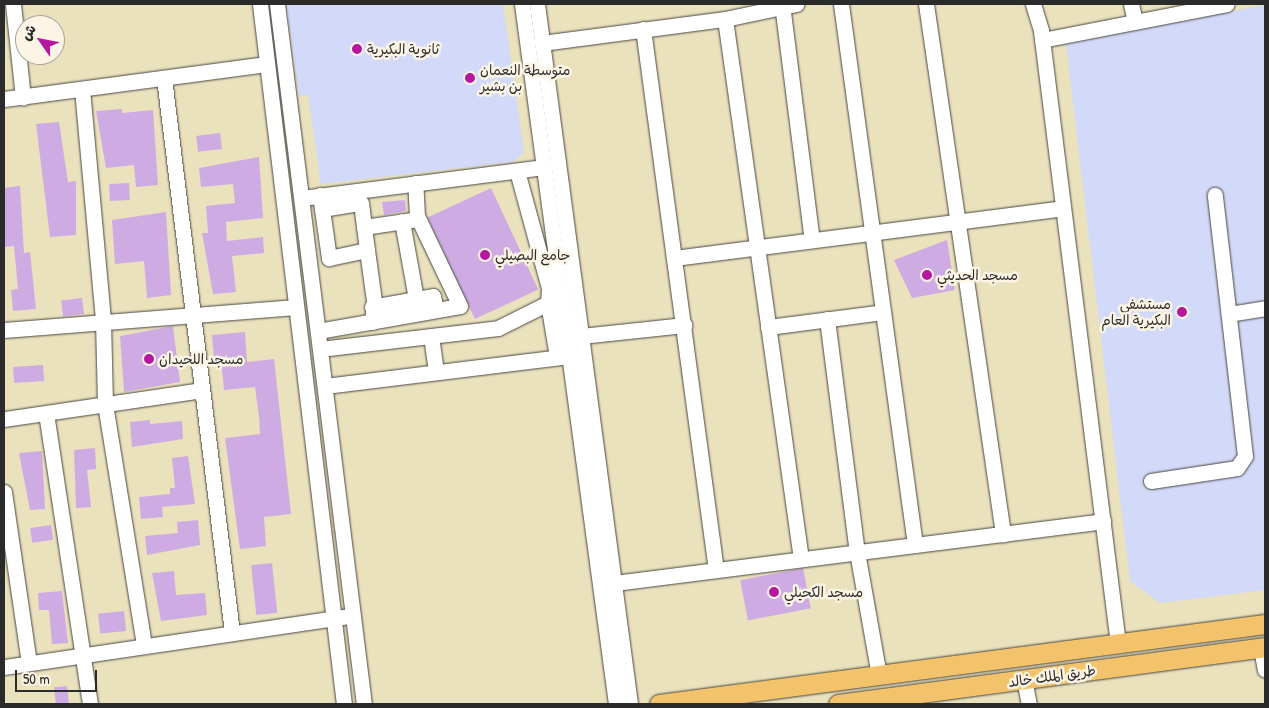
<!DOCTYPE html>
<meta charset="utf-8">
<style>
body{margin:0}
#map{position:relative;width:1269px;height:708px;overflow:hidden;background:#eae1bd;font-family:"Patrick Hand","Playpen Sans Arabic",sans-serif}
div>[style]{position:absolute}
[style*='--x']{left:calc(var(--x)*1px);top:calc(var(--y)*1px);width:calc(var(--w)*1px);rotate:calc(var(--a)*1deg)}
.built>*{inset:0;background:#d2d9f9}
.building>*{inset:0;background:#ceace3;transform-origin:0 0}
.roads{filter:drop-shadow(0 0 1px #484641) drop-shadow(0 0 1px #484641)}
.minor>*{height:15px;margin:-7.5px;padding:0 7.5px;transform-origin:7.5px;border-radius:7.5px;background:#fff}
.major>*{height:19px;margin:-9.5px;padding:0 9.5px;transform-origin:9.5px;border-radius:9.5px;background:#f2c36a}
.dots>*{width:14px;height:14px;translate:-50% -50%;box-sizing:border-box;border:2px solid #fcf5e5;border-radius:50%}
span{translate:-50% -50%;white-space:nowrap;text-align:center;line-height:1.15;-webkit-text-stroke:5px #fcf5e5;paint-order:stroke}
.poi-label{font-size:14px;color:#2b2b2b}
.left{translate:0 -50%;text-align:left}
.right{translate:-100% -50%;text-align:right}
.street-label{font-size:14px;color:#2b2b2b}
.frame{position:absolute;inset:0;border:5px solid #2b2b2b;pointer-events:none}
.north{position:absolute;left:15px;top:15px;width:50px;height:50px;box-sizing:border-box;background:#fcf5e5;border:1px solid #a8a49b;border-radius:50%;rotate:303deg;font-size:14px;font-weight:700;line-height:20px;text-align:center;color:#2b2b2b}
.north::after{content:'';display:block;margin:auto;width:18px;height:22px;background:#b5179e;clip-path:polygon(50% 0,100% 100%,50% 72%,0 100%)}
.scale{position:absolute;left:15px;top:670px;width:82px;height:22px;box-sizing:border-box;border:2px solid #2b2b2b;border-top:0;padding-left:6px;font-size:15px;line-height:18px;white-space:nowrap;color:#2b2b2b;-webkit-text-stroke:4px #fcf5e5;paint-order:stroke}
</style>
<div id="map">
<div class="built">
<i style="clip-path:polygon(286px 4px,503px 4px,524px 152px,513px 162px,321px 184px,308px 95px,299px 96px)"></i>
<i style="clip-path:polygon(1265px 5px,1265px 590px,1160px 603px,1130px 581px,1066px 44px)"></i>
</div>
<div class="building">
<i style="clip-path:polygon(122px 109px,122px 113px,153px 110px,158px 185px,136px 187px,134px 165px,106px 168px,96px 111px)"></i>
<i style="clip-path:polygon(59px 122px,68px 182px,76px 181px,76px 235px,50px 237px,36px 124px)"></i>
<i style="left:220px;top:133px;width:16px;height:24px;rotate:83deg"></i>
<i style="clip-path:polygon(259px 157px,263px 218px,226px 222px,227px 241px,263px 237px,264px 253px,232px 256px,236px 292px,213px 294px,202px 233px,208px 233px,206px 206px,235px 203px,233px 184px,201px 187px,199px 168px)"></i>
<i style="left:129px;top:183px;width:17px;height:20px;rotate:87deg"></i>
<i style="clip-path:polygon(20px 186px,24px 253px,30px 252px,36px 309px,13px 311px,11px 290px,18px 289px,14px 246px,4px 247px,4px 188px)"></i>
<i style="left:491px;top:188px;width:112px;height:70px;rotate:65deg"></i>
<i style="clip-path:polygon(405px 200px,406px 211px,384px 215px,382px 202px)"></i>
<i style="clip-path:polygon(166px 212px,171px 295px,147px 298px,144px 261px,115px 264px,112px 220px)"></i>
<i style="clip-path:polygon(947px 240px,955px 290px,912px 298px,894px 260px)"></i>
<i style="left:82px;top:298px;width:16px;height:21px;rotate:83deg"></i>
<i style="clip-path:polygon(173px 326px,180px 382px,124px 392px,120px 336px)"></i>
<i style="clip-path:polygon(245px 332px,247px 362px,274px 359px,291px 514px,264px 517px,266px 546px,240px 549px,225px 438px,260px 434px,259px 417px,255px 387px,224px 390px,221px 358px,214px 359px,212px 335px)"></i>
<i style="left:43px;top:365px;width:16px;height:30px;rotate:86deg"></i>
<i style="clip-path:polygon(150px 420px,150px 424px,182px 421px,183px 439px,132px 447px,130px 422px)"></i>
<i style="clip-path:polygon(95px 448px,96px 469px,87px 470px,91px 507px,76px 508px,74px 450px)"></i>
<i style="clip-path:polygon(42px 451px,45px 509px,30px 510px,19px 453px)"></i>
<i style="clip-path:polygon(188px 456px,195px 504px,162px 507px,163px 517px,141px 519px,139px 497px,170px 494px,170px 488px,175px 488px,172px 458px)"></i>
<i style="clip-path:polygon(198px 520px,200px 545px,147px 555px,145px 536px,178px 533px,177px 522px)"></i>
<i style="left:51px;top:525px;width:15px;height:21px;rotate:82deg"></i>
<i style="left:272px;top:563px;width:50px;height:21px;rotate:84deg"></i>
<i style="left:803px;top:568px;width:41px;height:64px;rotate:79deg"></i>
<i style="clip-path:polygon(174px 571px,176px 595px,205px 593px,207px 615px,161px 621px,152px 573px)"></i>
<i style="clip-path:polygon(62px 591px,68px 643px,52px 644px,49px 610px,39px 610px,38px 593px)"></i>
<i style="left:124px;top:611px;width:20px;height:26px;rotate:84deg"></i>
<i style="left:67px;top:686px;width:18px;height:13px;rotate:84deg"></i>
</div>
<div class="roads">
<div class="minor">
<i style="--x:13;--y:4;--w:94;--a:83.9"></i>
<i style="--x:260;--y:4;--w:705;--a:83.16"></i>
<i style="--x:277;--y:4;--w:705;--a:82.92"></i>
<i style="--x:522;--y:4;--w:706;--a:82.35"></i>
<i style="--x:537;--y:4;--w:706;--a:82.43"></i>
<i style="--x:782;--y:4;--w:238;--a:82.8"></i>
<i style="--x:841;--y:4;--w:546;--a:82.21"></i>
<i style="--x:926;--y:4;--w:536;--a:81.73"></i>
<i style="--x:1033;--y:4;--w:28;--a:73"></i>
<i style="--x:1041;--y:31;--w:618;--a:82.84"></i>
<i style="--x:1131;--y:4;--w:18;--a:77"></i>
<i style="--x:725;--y:19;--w:545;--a:81.99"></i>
<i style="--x:643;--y:29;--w:546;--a:82.32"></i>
<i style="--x:1042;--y:40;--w:188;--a:-11"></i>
<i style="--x:542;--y:43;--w:185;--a:-7.5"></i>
<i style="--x:725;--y:19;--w:73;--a:-11.9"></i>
<i style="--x:164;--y:78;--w:559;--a:83.01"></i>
<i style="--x:82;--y:89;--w:233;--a:84.8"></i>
<i style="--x:103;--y:321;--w:83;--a:88.6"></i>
<i style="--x:105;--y:404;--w:245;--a:80.8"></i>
<i style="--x:4;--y:99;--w:265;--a:-7.6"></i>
<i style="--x:320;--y:195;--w:64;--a:81.9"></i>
<i style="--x:329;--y:258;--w:39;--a:-12"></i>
<i style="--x:367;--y:250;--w:51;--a:82.2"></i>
<i style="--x:374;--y:301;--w:21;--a:95"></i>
<i style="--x:302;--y:198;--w:244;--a:-7.3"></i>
<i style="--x:322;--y:209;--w:39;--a:-9"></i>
<i style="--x:361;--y:203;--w:47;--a:82.7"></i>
<i style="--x:364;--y:227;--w:49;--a:-8.3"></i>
<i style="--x:674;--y:258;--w:392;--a:-7.3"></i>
<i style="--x:416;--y:299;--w:17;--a:-10"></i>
<i style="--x:433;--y:296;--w:14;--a:78"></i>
<i style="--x:548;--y:303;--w:55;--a:80.5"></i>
<i style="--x:372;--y:307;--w:45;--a:-10.3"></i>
<i style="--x:416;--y:299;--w:79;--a:-100.2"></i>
<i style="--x:1229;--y:314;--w:36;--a:-9"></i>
<i style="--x:827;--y:319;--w:235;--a:82.7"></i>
<i style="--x:857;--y:552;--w:126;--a:79.9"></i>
<i style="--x:768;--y:327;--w:116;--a:-7.4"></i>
<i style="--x:4;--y:330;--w:293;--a:-4.5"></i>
<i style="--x:318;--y:331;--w:144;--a:-10"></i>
<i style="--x:460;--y:306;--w:100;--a:-115.5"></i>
<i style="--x:417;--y:216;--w:33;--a:-93"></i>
<i style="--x:431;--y:336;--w:36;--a:82"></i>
<i style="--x:581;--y:336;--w:104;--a:-6.1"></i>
<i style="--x:320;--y:349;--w:179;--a:-6.7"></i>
<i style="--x:498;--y:328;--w:56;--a:-26.6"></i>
<i style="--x:548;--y:303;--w:15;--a:-86"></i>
<i style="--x:549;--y:288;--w:121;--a:-105.3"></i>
<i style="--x:325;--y:386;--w:246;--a:-7"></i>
<i style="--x:46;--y:413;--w:294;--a:81.4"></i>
<i style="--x:4;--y:419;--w:200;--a:-8.3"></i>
<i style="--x:1151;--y:481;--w:87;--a:-8.6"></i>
<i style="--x:1237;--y:468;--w:14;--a:-56"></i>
<i style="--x:1245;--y:456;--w:263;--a:-96.6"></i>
<i style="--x:4;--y:492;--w:173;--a:81.7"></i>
<i style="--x:614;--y:583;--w:493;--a:-7.2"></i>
<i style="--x:1261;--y:648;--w:22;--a:80"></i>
<i style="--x:4;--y:667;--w:344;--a:-8.4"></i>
<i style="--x:1024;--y:679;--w:25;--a:79"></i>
</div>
<div class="major">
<i style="--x:659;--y:704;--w:611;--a:-7.52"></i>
<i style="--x:838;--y:704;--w:431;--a:-7.6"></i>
</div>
</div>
<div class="dots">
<i style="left:357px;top:49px;background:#b5179e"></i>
<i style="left:470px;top:78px;background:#b5179e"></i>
<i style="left:485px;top:255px;background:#b5179e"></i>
<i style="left:927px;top:275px;background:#b5179e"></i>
<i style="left:1182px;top:312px;background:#b5179e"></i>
<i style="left:149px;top:359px;background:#b5179e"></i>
<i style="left:774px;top:592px;background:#b5179e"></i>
</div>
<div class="poi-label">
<span class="left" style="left:367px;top:49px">ثانوية البكيرية</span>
<span class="left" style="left:480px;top:78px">متوسطة النعمان<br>بن بشير</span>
<span class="left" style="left:495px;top:255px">جامع البصيلي</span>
<span class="left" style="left:937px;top:275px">مسجد الحديثي</span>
<span class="right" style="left:1171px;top:312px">مستشفى<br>البكيرية العام</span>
<span class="left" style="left:159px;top:359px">مسجد اللحيدان</span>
<span class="left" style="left:784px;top:592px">مسجد الكحيلي</span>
</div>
<div class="street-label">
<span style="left:1052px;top:676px;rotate:-8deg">طريق الملك خالد</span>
</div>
<div class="frame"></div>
<div class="north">ش</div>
<div class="scale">50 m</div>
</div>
